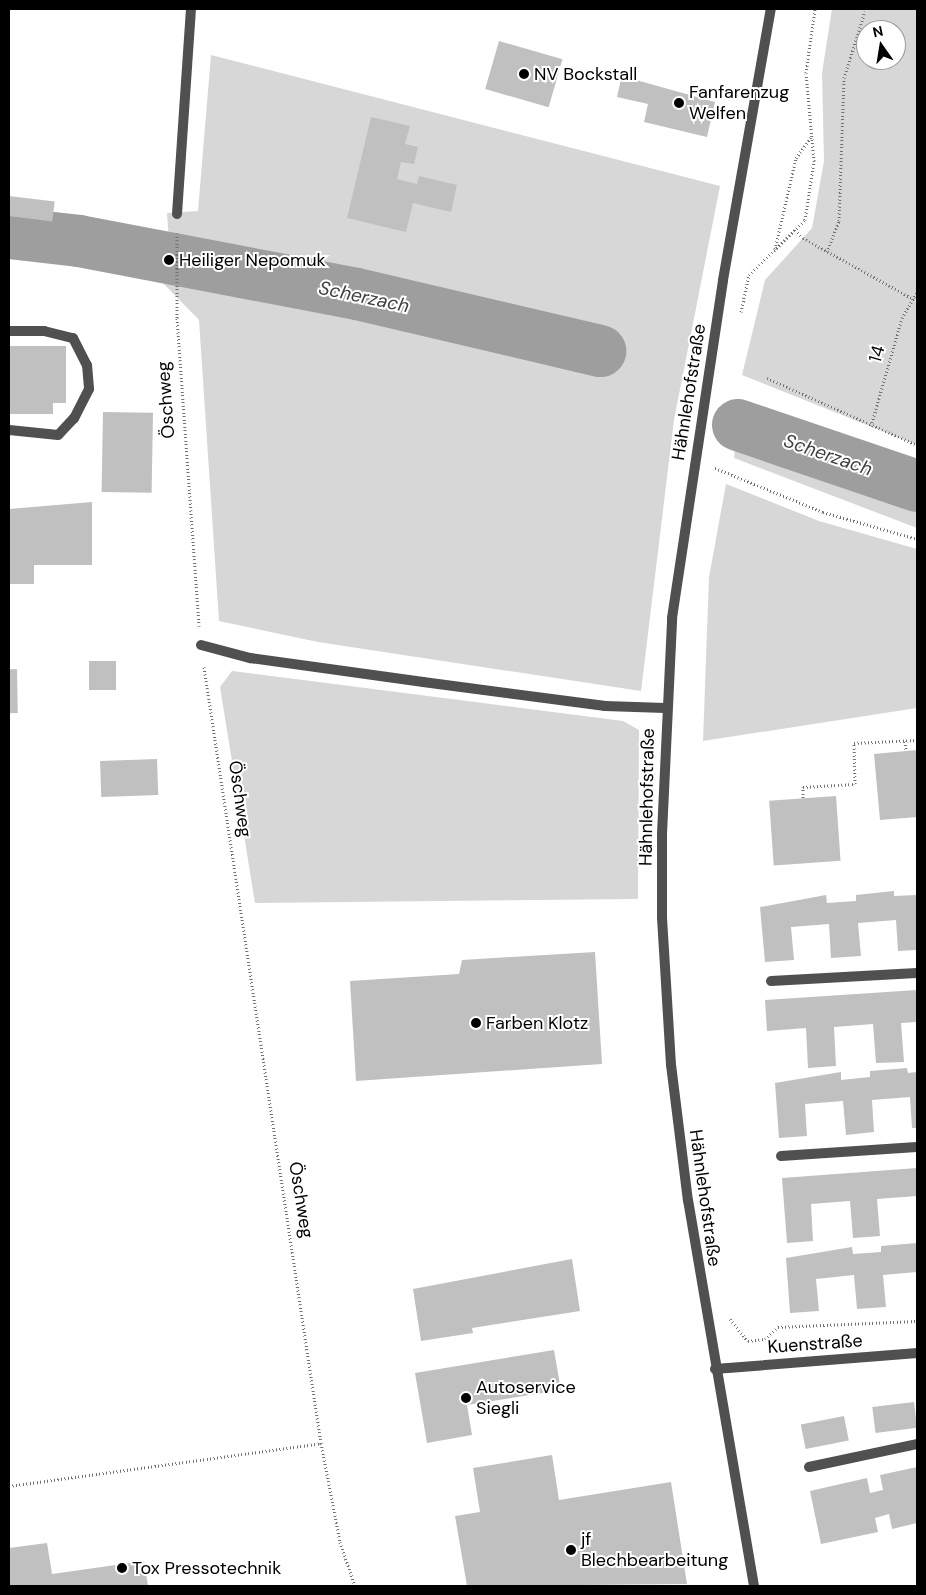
<!DOCTYPE html>
<meta charset="utf-8">
<style>
body{margin:0}
#map{position:relative;width:926px;height:1595px;overflow:hidden;background:#fff;font-family:"DM Sans",sans-serif}
div>[style]{position:absolute}
[style*='--x']{left:calc(var(--x)*1px);top:calc(var(--y)*1px);width:calc(var(--w)*1px);rotate:calc(var(--a)*1deg)}
.green>*{inset:0;background:#d7d7d7}
.river>*{height:52px;margin:-26px;padding:0 26px;transform-origin:26px;border-radius:26px;background:#9e9e9e}
.building>*{inset:0;background:#c0c0c0;transform-origin:0 0}
.path>*{height:3px;margin-top:-1.5px;transform-origin:0;background:repeating-linear-gradient(90deg,#727272 0 1px,transparent 0 3.5px)}
.lane>*{height:10px;margin:-5px;padding:0 5px;transform-origin:5px;border-radius:5px;background:#505050}
.street>*{height:10px;margin:-5px;padding:0 5px;transform-origin:5px;border-radius:5px;background:#505050}
.dots>*{width:14px;height:14px;translate:-50% -50%;box-sizing:border-box;border:2px solid #fff;border-radius:50%}
span{translate:-50% -50%;white-space:nowrap;text-align:center;line-height:1.15;-webkit-text-stroke:4px #fff;paint-order:stroke}
.poi-label{font-size:18px;color:#000}
.left{translate:0 -50%;text-align:left}
.street-label{font-size:18px;color:#000}
.water-label{font-size:19px;color:#3f3f3f;font-style:italic}
.frame{position:absolute;inset:0;border:10px solid #000;pointer-events:none}
.north{position:absolute;left:856px;top:20px;width:50px;height:50px;box-sizing:border-box;background:#fff;border:1px solid #999;border-radius:50%;rotate:347deg;font-size:14px;font-weight:700;line-height:20px;text-align:center;color:#000}
.north::after{content:'';display:block;margin:auto;width:18px;height:22px;background:#000;clip-path:polygon(50% 0,100% 100%,50% 72%,0 100%)}
</style>
<div id="map">
<div class="green">
<i style="clip-path:polygon(evenodd,832px 9px,917px 9px,917px 445px,742px 375px,765px 280px,812px 228px,824px 161px,822px 73px,832px 9px,866px 30px,896px 30px,896px 60px,866px 60px,866px 30px)"></i>
<i style="clip-path:polygon(211px 55px,720px 186px,674px 420px,641px 691px,318px 642px,219px 621px,199px 320px,156px 276px,9px 256px,9px 216px,169px 241px,167px 213px,198px 211px)"></i>
<i style="clip-path:polygon(738px 410px,917px 476px,917px 528px,734px 458px)"></i>
<i style="clip-path:polygon(726px 484px,819px 521px,917px 549px,917px 708px,703px 741px,709px 577px)"></i>
<i style="clip-path:polygon(232px 671px,623px 721px,639px 730px,638px 899px,255px 903px,220px 687px)"></i>
</div>
<div class="river">
<i style="--x:9;--y:233;--w:70;--a:6.5"></i>
<i style="--x:79;--y:241;--w:283;--a:10.8"></i>
<i style="--x:357;--y:294;--w:250;--a:13.2"></i>
<i style="--x:738;--y:425;--w:189;--a:18.8"></i>
</div>
<div class="building">
<i style="left:499px;top:41px;width:66px;height:50px;rotate:16deg"></i>
<i style="clip-path:polygon(623px 70px,638px 73px,636px 80px,715px 102px,707px 137px,644px 122px,648px 104px,617px 97px)"></i>
<i style="clip-path:polygon(371px 117px,410px 126px,405px 144px,418px 147px,414px 164px,401px 162px,397px 179px,417px 184px,419px 176px,457px 185px,451px 212px,413px 203px,406px 232px,347px 218px)"></i>
<i style="left:9px;top:196px;width:46px;height:20px;rotate:7deg"></i>
<i style="clip-path:polygon(9px 346px,66px 346px,66px 403px,53px 403px,53px 414px,9px 414px)"></i>
<i style="left:103px;top:412px;width:50px;height:80px;rotate:1deg"></i>
<i style="clip-path:polygon(92px 502px,92px 565px,34px 565px,34px 584px,9px 584px,9px 509px)"></i>
<i style="left:89px;top:661px;width:27px;height:29px"></i>
<i style="left:17px;top:669px;width:44px;height:8px;rotate:89deg"></i>
<i style="clip-path:polygon(917px 750px,917px 817px,880px 820px,874px 754px)"></i>
<i style="left:157px;top:759px;width:36px;height:57px;rotate:88deg"></i>
<i style="left:836px;top:796px;width:65px;height:67px;rotate:86deg"></i>
<i style="clip-path:polygon(894px 891px,894px 896px,917px 895px,917px 950px,898px 951px,896px 920px,858px 923px,861px 956px,831px 958px,829px 924px,791px 927px,794px 960px,765px 962px,760px 907px,826px 895px,827px 903px,856px 901px,856px 895px)"></i>
<i style="clip-path:polygon(595px 952px,602px 1064px,356px 1081px,350px 981px,459px 974px,462px 960px)"></i>
<i style="clip-path:polygon(917px 990px,917px 1022px,901px 1023px,904px 1062px,876px 1063px,873px 1024px,834px 1027px,836px 1066px,808px 1068px,806px 1028px,767px 1031px,765px 1000px)"></i>
<i style="clip-path:polygon(907px 1068px,908px 1073px,917px 1072px,917px 1128px,912px 1128px,910px 1097px,872px 1100px,874px 1132px,846px 1135px,843px 1101px,805px 1104px,807px 1136px,779px 1138px,775px 1083px,841px 1072px,841px 1080px,870px 1077px,870px 1071px)"></i>
<i style="clip-path:polygon(917px 1168px,917px 1196px,877px 1199px,880px 1236px,853px 1238px,850px 1201px,811px 1204px,813px 1241px,787px 1243px,782px 1178px)"></i>
<i style="clip-path:polygon(917px 1243px,917px 1272px,883px 1275px,886px 1307px,857px 1309px,854px 1275px,816px 1279px,819px 1311px,790px 1313px,786px 1258px,852px 1247px,853px 1254px,881px 1252px,881px 1246px)"></i>
<i style="clip-path:polygon(572px 1259px,580px 1311px,472px 1328px,473px 1333px,421px 1341px,413px 1289px)"></i>
<i style="clip-path:polygon(554px 1350px,561px 1390px,467px 1405px,472px 1435px,427px 1443px,415px 1373px)"></i>
<i style="left:914px;top:1402px;width:26px;height:42px;rotate:83deg"></i>
<i style="left:844px;top:1416px;width:25px;height:44px;rotate:79deg"></i>
<i style="clip-path:polygon(552px 1455px,559px 1500px,671px 1482px,687px 1584px,467px 1586px,455px 1516px,480px 1512px,473px 1468px)"></i>
<i style="clip-path:polygon(917px 1467px,917px 1523px,892px 1529px,889px 1514px,875px 1518px,878px 1532px,821px 1544px,810px 1491px,867px 1478px,870px 1493px,883px 1490px,880px 1475px)"></i>
<i style="clip-path:polygon(47px 1543px,52px 1574px,144px 1561px,148px 1586px,9px 1586px,9px 1548px)"></i>
</div>
<div class="path">
<i style="--x:795;--y:230;--w:11;--a:45"></i>
<i style="--x:803;--y:238;--w:130;--a:28.9"></i>
<i style="--x:177;--y:233;--w:85;--a:90"></i>
<i style="--x:177;--y:318;--w:309;--a:85.9"></i>
<i style="--x:775;--y:249;--w:93;--a:-77"></i>
<i style="--x:796;--y:158;--w:27;--a:-54"></i>
<i style="--x:827;--y:252;--w:33;--a:-69"></i>
<i style="--x:839;--y:221;--w:143;--a:-88"></i>
<i style="--x:844;--y:78;--w:70;--a:-72.6"></i>
<i style="--x:741;--y:312;--w:38;--a:-78"></i>
<i style="--x:749;--y:275;--w:78;--a:-44.5"></i>
<i style="--x:805;--y:220;--w:60;--a:-81.3"></i>
<i style="--x:814;--y:161;--w:88;--a:-95.2"></i>
<i style="--x:806;--y:73;--w:65;--a:-82"></i>
<i style="--x:767;--y:378;--w:164;--a:24.1"></i>
<i style="--x:871;--y:426;--w:112;--a:-74"></i>
<i style="--x:902;--y:318;--w:30;--a:-60"></i>
<i style="--x:715;--y:468;--w:117;--a:22.2"></i>
<i style="--x:823;--y:512;--w:98;--a:16"></i>
<i style="--x:204;--y:667;--w:785;--a:81.43"></i>
<i style="--x:321;--y:1443;--w:101;--a:79.1"></i>
<i style="--x:340;--y:1542;--w:46;--a:71.2"></i>
<i style="--x:905;--y:741;--w:10;--a:84"></i>
<i style="--x:803;--y:798;--w:11;--a:-90"></i>
<i style="--x:803;--y:787;--w:52;--a:-3.3"></i>
<i style="--x:855;--y:784;--w:41;--a:-91.4"></i>
<i style="--x:854;--y:743;--w:63;--a:-2.7"></i>
<i style="--x:730;--y:1319;--w:28;--a:51"></i>
<i style="--x:748;--y:1341;--w:17;--a:-7"></i>
<i style="--x:765;--y:1339;--w:18;--a:-43"></i>
<i style="--x:778;--y:1327;--w:139;--a:-2.5"></i>
<i style="--x:9;--y:1486;--w:315;--a:-7.8"></i>
</div>
<div class="lane">
<i style="--x:177;--y:214;--w:205;--a:-86.1"></i>
<i style="--x:9;--y:331;--w:35;--a:0"></i>
<i style="--x:44;--y:331;--w:30;--a:14"></i>
<i style="--x:73;--y:338;--w:30;--a:63"></i>
<i style="--x:87;--y:365;--w:24;--a:85"></i>
<i style="--x:89;--y:389;--w:33;--a:117"></i>
<i style="--x:74;--y:418;--w:23;--a:133"></i>
<i style="--x:58;--y:435;--w:49;--a:-174.2"></i>
<i style="--x:201;--y:645;--w:51;--a:14.9"></i>
<i style="--x:250;--y:658;--w:175;--a:7.9"></i>
<i style="--x:423;--y:682;--w:184;--a:7.5"></i>
<i style="--x:605;--y:706;--w:60;--a:1.9"></i>
<i style="--x:771;--y:981;--w:146;--a:-3.1"></i>
<i style="--x:781;--y:1156;--w:136;--a:-3.8"></i>
</div>
<div class="street">
<i style="--x:715;--y:1369;--w:203;--a:-4.5"></i>
<i style="--x:809;--y:1467;--w:110;--a:-12"></i>
<i style="--x:754;--y:1586;--w:391;--a:-99.7"></i>
<i style="--x:688;--y:1201;--w:137;--a:-97.1"></i>
<i style="--x:671;--y:1065;--w:147;--a:-93.5"></i>
<i style="--x:662;--y:918;--w:84;--a:-90"></i>
<i style="--x:662;--y:834;--w:216;--a:-87.3"></i>
<i style="--x:672;--y:618;--w:342;--a:-81.4"></i>
<i style="--x:723;--y:280;--w:275;--a:-80"></i>
</div>
<div class="dots">
<i style="left:524px;top:74px;background:#000"></i>
<i style="left:679px;top:103px;background:#000"></i>
<i style="left:169px;top:260px;background:#000"></i>
<i style="left:476px;top:1023px;background:#000"></i>
<i style="left:466px;top:1398px;background:#000"></i>
<i style="left:571px;top:1550px;background:#000"></i>
<i style="left:122px;top:1568px;background:#000"></i>
</div>
<div class="poi-label">
<span class="left" style="left:534px;top:74px">NV Bockstall</span>
<span class="left" style="left:689px;top:103px">Fanfarenzug<br>Welfen</span>
<span class="left" style="left:179px;top:260px">Heiliger Nepomuk</span>
<span class="left" style="left:486px;top:1023px">Farben Klotz</span>
<span class="left" style="left:476px;top:1398px">Autoservice<br>Siegli</span>
<span class="left" style="left:581px;top:1550px">jf<br>Blechbearbeitung</span>
<span class="left" style="left:132px;top:1568px">Tox Pressotechnik</span>
</div>
<div class="street-label">
<span style="left:877px;top:354px;rotate:-74deg">14</span>
<span style="left:689px;top:392px;rotate:-81deg">Hähnlehofstraße</span>
<span style="left:166px;top:400px;rotate:-94deg">Öschweg</span>
<span style="left:647px;top:797px;rotate:-89deg">Hähnlehofstraße</span>
<span style="left:240px;top:799px;rotate:82deg">Öschweg</span>
<span style="left:705px;top:1198px;rotate:82deg">Hähnlehofstraße</span>
<span style="left:301px;top:1200px;rotate:81deg">Öschweg</span>
<span style="left:815px;top:1344px;rotate:-4deg">Kuenstraße</span>
</div>
<div class="water-label">
<span style="left:364px;top:297px;rotate:12deg">Scherzach</span>
<span style="left:828px;top:455px;rotate:19deg">Scherzach</span>
</div>
<div class="frame"></div>
<div class="north">N</div>
</div>
